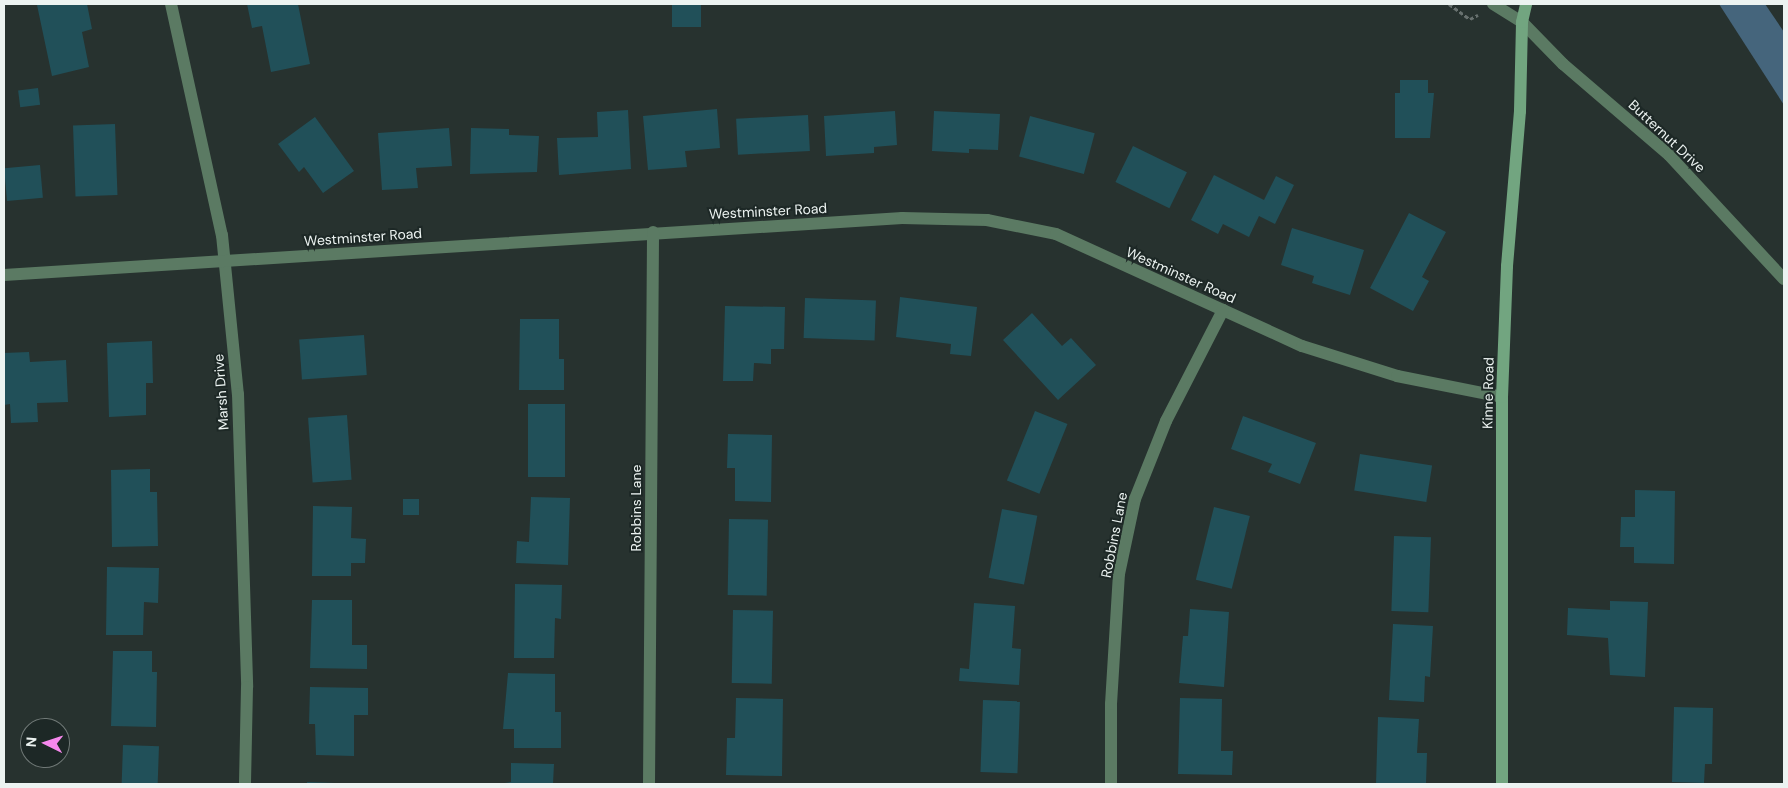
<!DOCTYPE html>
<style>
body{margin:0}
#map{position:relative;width:1788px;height:788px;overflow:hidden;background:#27322f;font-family:"DM Sans",sans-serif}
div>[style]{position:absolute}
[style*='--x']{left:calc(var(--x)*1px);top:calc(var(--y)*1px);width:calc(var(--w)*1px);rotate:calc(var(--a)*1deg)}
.water>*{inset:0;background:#45657c}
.building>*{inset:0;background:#215059;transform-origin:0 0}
.path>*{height:3px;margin-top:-1.5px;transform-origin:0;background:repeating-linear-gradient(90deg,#68716f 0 4px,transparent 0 6.5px)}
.street>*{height:12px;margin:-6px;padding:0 6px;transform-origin:6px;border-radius:6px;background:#5b7a63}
.secondary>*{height:12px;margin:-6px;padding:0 6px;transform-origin:6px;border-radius:6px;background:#72a580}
span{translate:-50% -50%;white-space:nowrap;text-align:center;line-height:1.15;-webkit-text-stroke:4px #1d2826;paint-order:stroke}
.street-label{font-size:14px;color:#ecf3f1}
.frame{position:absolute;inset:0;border:5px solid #ecf3f1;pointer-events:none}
.north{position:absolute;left:20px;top:718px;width:50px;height:50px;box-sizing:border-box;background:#1d2826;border:1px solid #707977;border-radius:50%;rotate:274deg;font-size:14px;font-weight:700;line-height:20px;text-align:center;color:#ecf3f1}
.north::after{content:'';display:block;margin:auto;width:18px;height:22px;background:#f688ed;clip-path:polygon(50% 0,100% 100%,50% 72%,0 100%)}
</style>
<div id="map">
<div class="water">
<i style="clip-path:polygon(1719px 4px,1765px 4px,1784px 32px,1784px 105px)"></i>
</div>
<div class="building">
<i style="clip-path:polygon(42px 4px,87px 4px,92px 29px,82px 32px,89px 67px,52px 76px,37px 5px)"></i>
<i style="clip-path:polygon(247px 4px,298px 4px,310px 64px,271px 72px,262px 26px,252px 28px)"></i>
<i style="left:672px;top:4px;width:29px;height:23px"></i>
<i style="clip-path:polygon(1400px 80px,1428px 80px,1428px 93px,1434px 93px,1430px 138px,1395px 138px,1395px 93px,1400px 93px)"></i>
<i style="left:38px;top:88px;width:17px;height:20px;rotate:83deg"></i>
<i style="clip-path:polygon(717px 109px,720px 148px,685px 151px,687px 167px,648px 170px,643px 116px)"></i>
<i style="clip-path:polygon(628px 110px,631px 169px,559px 175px,557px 138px,598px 137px,597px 112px)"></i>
<i style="clip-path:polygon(895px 111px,897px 145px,874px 147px,874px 153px,826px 156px,824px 116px)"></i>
<i style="clip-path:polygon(934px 111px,1000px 114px,998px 150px,969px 149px,969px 153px,932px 151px)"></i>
<i style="left:808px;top:115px;width:36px;height:72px;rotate:87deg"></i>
<i style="left:1030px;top:116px;width:67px;height:42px;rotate:15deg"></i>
<i style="clip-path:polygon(315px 117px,354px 171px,323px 193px,304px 167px,299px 172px,278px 144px)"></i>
<i style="left:115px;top:124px;width:71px;height:42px;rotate:88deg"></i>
<i style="clip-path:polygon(449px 128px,452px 166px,416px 168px,418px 188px,382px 190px,378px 133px)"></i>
<i style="clip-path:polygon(471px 128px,509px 129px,509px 135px,539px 136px,537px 172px,470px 174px)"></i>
<i style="left:1133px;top:146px;width:60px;height:40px;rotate:26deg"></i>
<i style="left:40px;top:165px;width:33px;height:36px;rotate:85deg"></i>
<i style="clip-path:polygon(1214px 175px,1264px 200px,1276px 176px,1294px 185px,1275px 224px,1259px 216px,1249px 237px,1223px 224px,1218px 234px,1191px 220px)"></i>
<i style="clip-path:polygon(1409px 213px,1446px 232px,1422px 277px,1429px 281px,1413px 311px,1370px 288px)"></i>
<i style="clip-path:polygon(1292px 228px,1364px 250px,1350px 295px,1312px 283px,1314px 276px,1281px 265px)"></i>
<i style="clip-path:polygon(900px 297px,977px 307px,971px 356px,950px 354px,951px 344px,896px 337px)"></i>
<i style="left:805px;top:298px;width:71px;height:40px;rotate:2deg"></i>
<i style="clip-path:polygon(725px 306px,785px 307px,784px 349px,771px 349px,771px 364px,754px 363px,753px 381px,723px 381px)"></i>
<i style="clip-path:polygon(1032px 313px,1062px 346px,1071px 338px,1096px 365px,1058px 400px,1003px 340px)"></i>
<i style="clip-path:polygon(520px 319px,559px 319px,559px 359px,564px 359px,564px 390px,519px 390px)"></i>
<i style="left:364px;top:335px;width:40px;height:65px;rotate:86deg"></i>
<i style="clip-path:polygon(152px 341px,153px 383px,146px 383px,146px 415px,109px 417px,107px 343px)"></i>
<i style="clip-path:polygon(29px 352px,30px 362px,66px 360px,68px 402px,37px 403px,38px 422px,11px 423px,10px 404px,4px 405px,4px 353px)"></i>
<i style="left:528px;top:404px;width:37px;height:73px"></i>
<i style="left:1035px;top:411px;width:35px;height:75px;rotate:22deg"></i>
<i style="left:347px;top:415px;width:65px;height:39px;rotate:86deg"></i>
<i style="clip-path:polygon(1243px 416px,1316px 443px,1300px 484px,1268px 472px,1272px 464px,1231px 449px)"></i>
<i style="clip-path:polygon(728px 434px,772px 435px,771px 502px,735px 501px,735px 468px,727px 468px)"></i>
<i style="left:1360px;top:454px;width:73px;height:37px;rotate:9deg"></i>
<i style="clip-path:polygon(150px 469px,150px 492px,157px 492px,158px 546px,112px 547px,111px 470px)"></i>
<i style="clip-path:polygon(1635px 490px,1675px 491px,1674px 564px,1634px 563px,1634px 547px,1620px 547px,1621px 517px,1635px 517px)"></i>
<i style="clip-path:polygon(531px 497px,570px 498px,568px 565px,516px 563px,517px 541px,529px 542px)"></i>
<i style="left:403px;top:499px;width:16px;height:16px"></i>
<i style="clip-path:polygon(313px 506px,352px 507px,351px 538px,366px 539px,365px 563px,351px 563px,351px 576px,312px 576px)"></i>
<i style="left:1214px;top:507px;width:37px;height:75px;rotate:14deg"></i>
<i style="left:1002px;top:509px;width:36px;height:70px;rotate:11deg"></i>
<i style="left:729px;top:519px;width:39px;height:76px;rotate:1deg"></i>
<i style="left:1394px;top:536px;width:37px;height:75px;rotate:2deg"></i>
<i style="clip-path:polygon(107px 567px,159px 568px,158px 603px,144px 602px,143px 635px,106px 635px)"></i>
<i style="clip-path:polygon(515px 584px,562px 585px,561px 619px,555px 618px,554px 658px,514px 658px)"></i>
<i style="clip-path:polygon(312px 600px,352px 600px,352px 645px,367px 645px,367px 669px,310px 668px)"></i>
<i style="clip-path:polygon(1610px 601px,1648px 602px,1645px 677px,1610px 675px,1608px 638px,1567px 635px,1568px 608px,1610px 610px)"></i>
<i style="clip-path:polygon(974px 603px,1015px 606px,1012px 648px,1021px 649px,1019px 685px,959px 681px,960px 668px,969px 669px)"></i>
<i style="clip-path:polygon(1190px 609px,1229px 612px,1224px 687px,1179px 683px,1183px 636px,1188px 636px)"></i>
<i style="left:733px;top:610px;width:40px;height:73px;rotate:1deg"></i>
<i style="clip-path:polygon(1393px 624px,1433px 626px,1430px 677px,1425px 676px,1424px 702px,1389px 700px)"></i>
<i style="clip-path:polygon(113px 651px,152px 651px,152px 672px,157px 672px,156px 727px,111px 726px)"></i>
<i style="clip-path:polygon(508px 673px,555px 674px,555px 712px,561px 712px,561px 748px,514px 748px,514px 729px,503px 729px)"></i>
<i style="clip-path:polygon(310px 687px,368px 688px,368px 715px,354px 715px,354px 756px,316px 755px,315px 724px,309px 724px)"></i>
<i style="clip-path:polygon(736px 698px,783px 699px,782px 776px,726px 775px,727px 738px,735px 738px)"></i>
<i style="clip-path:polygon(1180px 698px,1222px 699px,1221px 751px,1233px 751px,1232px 775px,1178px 774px)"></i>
<i style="left:983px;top:700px;width:37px;height:72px;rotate:2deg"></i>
<i style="clip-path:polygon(1674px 707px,1713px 708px,1712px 764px,1705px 764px,1704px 783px,1672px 782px)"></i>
<i style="clip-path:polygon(1378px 717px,1419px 719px,1417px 753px,1427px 753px,1426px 784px,1376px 784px)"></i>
<i style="left:123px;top:745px;width:36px;height:39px;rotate:2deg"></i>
<i style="clip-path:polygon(511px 763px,554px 764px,553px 784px,498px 784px,511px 782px)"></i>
<i style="clip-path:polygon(307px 782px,335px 783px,335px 784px,307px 784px)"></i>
</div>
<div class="path">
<i style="--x:1449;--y:4;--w:26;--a:36"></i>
<i style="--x:1470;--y:19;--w:9;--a:-27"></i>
</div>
<div class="street">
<i style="--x:171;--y:4;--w:237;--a:77.6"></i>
<i style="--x:222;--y:235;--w:160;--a:84.3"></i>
<i style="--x:238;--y:394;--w:293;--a:88.2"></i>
<i style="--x:247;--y:687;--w:97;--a:91.2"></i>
<i style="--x:1493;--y:4;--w:34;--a:32"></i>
<i style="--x:1522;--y:22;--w:59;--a:45.7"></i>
<i style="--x:1563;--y:64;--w:140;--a:40.6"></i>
<i style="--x:1669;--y:155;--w:169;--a:47.2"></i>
<i style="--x:4;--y:275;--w:900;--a:-3.63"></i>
<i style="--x:902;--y:218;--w:85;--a:1.3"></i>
<i style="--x:987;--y:220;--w:70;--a:11.5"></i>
<i style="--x:1056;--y:234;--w:270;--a:24.5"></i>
<i style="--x:1302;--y:346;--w:100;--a:17.5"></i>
<i style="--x:1397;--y:376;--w:107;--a:11.3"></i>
<i style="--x:649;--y:784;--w:552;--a:-89.58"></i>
<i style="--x:1111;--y:784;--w:80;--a:-90"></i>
<i style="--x:1111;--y:704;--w:130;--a:-86.5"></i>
<i style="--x:1119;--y:574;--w:77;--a:-78"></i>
<i style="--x:1135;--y:499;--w:84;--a:-68.3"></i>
<i style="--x:1166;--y:421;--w:125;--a:-62.8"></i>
</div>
<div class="secondary">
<i style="--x:1502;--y:784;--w:387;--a:-90"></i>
<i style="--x:1502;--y:397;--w:131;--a:-87.8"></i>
<i style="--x:1507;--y:266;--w:156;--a:-85.2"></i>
<i style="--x:1520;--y:111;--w:89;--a:-88.7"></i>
<i style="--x:1522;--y:22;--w:18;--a:-77"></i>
</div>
<div class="street-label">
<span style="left:1667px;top:136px;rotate:43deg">Butternut Drive</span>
<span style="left:768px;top:211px;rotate:-3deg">Westminster Road</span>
<span style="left:363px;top:237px;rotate:-4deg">Westminster Road</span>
<span style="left:1181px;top:275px;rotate:24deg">Westminster Road</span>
<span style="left:221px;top:392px;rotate:-94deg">Marsh Drive</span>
<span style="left:1488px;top:393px;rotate:-89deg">Kinne Road</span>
<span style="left:636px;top:508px;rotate:-90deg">Robbins Lane</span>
<span style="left:1114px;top:535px;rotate:-79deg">Robbins Lane</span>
</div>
<div class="frame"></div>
<div class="north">N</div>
</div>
